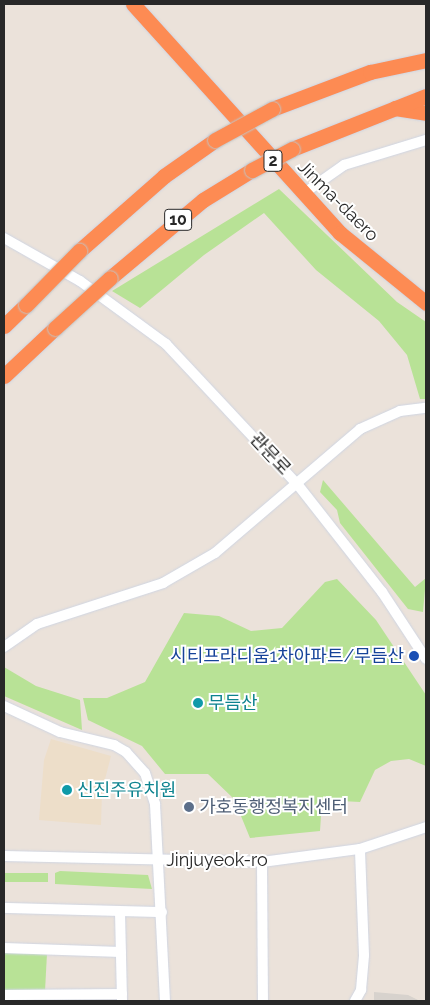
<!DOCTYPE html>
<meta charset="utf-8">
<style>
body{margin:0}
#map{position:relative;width:430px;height:1005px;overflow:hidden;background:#ebe2da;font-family:Raleway,"Noto Sans KR",sans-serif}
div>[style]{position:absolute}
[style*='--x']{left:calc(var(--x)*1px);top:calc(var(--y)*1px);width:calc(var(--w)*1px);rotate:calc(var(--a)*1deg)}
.education>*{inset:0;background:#eddec9}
.green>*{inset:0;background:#b8e296;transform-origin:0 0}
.plaza>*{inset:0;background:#d7d2cd}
.roads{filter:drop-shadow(0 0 1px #cfd5e2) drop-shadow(0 0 1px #cfd5e2)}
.minor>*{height:10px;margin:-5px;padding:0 5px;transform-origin:5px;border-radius:5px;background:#fff}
.highway>*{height:15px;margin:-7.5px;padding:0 7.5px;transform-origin:7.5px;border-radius:7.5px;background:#fd8b53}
.bridges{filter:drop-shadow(0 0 1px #c3c3c3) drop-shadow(0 0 1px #c3c3c3)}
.highway-bridge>*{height:15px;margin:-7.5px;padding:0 7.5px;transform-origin:7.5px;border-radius:7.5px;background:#fd8b53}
.dots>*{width:14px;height:14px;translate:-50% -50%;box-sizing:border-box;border:2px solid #fff;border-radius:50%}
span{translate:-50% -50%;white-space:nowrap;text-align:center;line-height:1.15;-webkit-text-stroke:4px #fff;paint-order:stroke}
.shield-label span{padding:1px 4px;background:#fff;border:1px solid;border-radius:4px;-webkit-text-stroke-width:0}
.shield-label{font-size:16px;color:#282828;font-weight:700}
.street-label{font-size:18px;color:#282828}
.transit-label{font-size:18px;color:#164399}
.right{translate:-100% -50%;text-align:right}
.culture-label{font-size:18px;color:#0d838f}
.left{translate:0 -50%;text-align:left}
.service-label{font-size:18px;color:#4e5e75}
.frame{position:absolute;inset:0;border:5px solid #282828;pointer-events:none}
</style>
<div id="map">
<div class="education">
<i style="clip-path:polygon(51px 739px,111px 756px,102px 791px,101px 825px,39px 820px,44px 760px)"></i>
</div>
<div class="green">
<i style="clip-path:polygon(279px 189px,397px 302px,426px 322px,426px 399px,420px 399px,407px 355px,379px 321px,316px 270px,264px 213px,204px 255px,140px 308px,112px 291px)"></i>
<i style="clip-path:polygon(323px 480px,415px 587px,426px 578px,423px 612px,408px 609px,340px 523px,337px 510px,320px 492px)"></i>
<i style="clip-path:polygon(337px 579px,376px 620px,426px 695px,426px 766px,409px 759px,391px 761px,375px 770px,360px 802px,322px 800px,320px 831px,250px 838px,234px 799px,208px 774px,165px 774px,142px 746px,88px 720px,83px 698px,107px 698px,145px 682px,184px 613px,219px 616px,251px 631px,282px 628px,325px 582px)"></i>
<i style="clip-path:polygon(4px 667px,36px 686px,80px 700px,82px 730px,4px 696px)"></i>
<i style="clip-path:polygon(60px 871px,148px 875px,152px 889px,55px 884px,55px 873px)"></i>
<i style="left:4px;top:873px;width:44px;height:9px"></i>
<i style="left:4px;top:952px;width:43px;height:40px;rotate:3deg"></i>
</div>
<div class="plaza">
<i style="clip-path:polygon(374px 992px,408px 995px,420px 1001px,374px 1001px)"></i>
</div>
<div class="roads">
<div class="minor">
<i style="--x:310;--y:189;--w:42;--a:-35.2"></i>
<i style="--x:344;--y:165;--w:86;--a:-17"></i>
<i style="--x:4;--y:238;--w:87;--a:29.5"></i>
<i style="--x:80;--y:281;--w:107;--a:36.2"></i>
<i style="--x:166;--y:344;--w:193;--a:46.9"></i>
<i style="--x:298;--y:485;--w:136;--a:51.9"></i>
<i style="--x:382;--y:592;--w:80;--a:56.7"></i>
<i style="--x:4;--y:647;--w:40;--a:-34.9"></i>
<i style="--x:37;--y:624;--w:133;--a:-18"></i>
<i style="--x:163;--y:583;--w:60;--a:-30"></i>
<i style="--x:215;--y:553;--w:191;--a:-40.5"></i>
<i style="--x:360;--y:429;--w:44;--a:-24.2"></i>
<i style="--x:400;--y:411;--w:26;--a:-7"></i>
<i style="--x:4;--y:706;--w:62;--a:24.9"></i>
<i style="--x:60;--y:732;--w:56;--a:13.5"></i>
<i style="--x:114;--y:745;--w:14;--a:30"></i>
<i style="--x:126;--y:752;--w:28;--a:48"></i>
<i style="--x:145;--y:773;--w:33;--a:72"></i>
<i style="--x:155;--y:804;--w:197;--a:87.1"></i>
<i style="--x:4;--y:856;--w:258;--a:1.3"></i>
<i style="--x:262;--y:862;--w:99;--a:-7.6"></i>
<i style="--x:360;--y:849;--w:70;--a:-18.4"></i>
<i style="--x:262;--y:862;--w:139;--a:89.6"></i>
<i style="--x:4;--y:908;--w:158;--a:1.5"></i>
<i style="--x:120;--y:912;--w:89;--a:88.7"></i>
<i style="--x:4;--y:948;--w:117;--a:2"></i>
<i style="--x:4;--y:995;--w:118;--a:-0.5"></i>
<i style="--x:355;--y:1001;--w:13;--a:-61"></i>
<i style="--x:361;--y:990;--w:35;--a:-85"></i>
<i style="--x:364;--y:955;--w:106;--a:-92.2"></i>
</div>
<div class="highway">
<i style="--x:133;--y:4;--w:309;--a:47.9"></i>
<i style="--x:340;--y:233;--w:111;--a:39.1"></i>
<i style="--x:395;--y:108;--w:31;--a:9"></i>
<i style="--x:272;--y:109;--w:105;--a:-20.7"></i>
<i style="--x:370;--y:72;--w:57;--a:-12.1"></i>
<i style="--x:292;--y:149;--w:144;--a:-21.6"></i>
<i style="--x:79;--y:251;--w:113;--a:-41.4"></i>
<i style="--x:164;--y:176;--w:62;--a:-35.2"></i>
<i style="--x:110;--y:278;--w:121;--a:-40"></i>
<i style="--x:203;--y:200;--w:57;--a:-31.5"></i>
<i style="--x:4;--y:326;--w:30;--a:-44"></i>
<i style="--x:4;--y:376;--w:70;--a:-43.3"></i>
</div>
</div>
<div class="bridges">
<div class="highway-bridge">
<i style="--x:215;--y:140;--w:65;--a:-28.5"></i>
<i style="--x:252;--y:170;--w:45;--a:-27.7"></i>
<i style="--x:26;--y:305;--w:76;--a:-45.5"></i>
<i style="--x:55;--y:328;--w:74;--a:-42.3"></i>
</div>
</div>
<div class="dots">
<i style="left:414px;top:656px;background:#1a4fb4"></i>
<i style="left:198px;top:703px;background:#0f9aa8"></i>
<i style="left:67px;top:790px;background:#0f9aa8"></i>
<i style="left:189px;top:807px;background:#5c6f8a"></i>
</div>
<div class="shield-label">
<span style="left:273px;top:161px">2</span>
<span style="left:178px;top:220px">10</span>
</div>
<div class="street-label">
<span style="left:338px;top:201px;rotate:45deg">Jinma-daero</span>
<span style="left:270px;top:454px;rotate:47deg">관문로</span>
<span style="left:217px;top:860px">Jinjuyeok-ro</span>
</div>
<div class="transit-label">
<span class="right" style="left:404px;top:656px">시티프라디움1차아파트/무듬산</span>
</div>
<div class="culture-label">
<span class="left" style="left:208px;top:703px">무듬산</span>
<span class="left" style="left:77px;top:790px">신진주유치원</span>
</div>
<div class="service-label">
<span class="left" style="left:199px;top:807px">가호동행정복지센터</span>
</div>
<div class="frame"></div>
</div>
